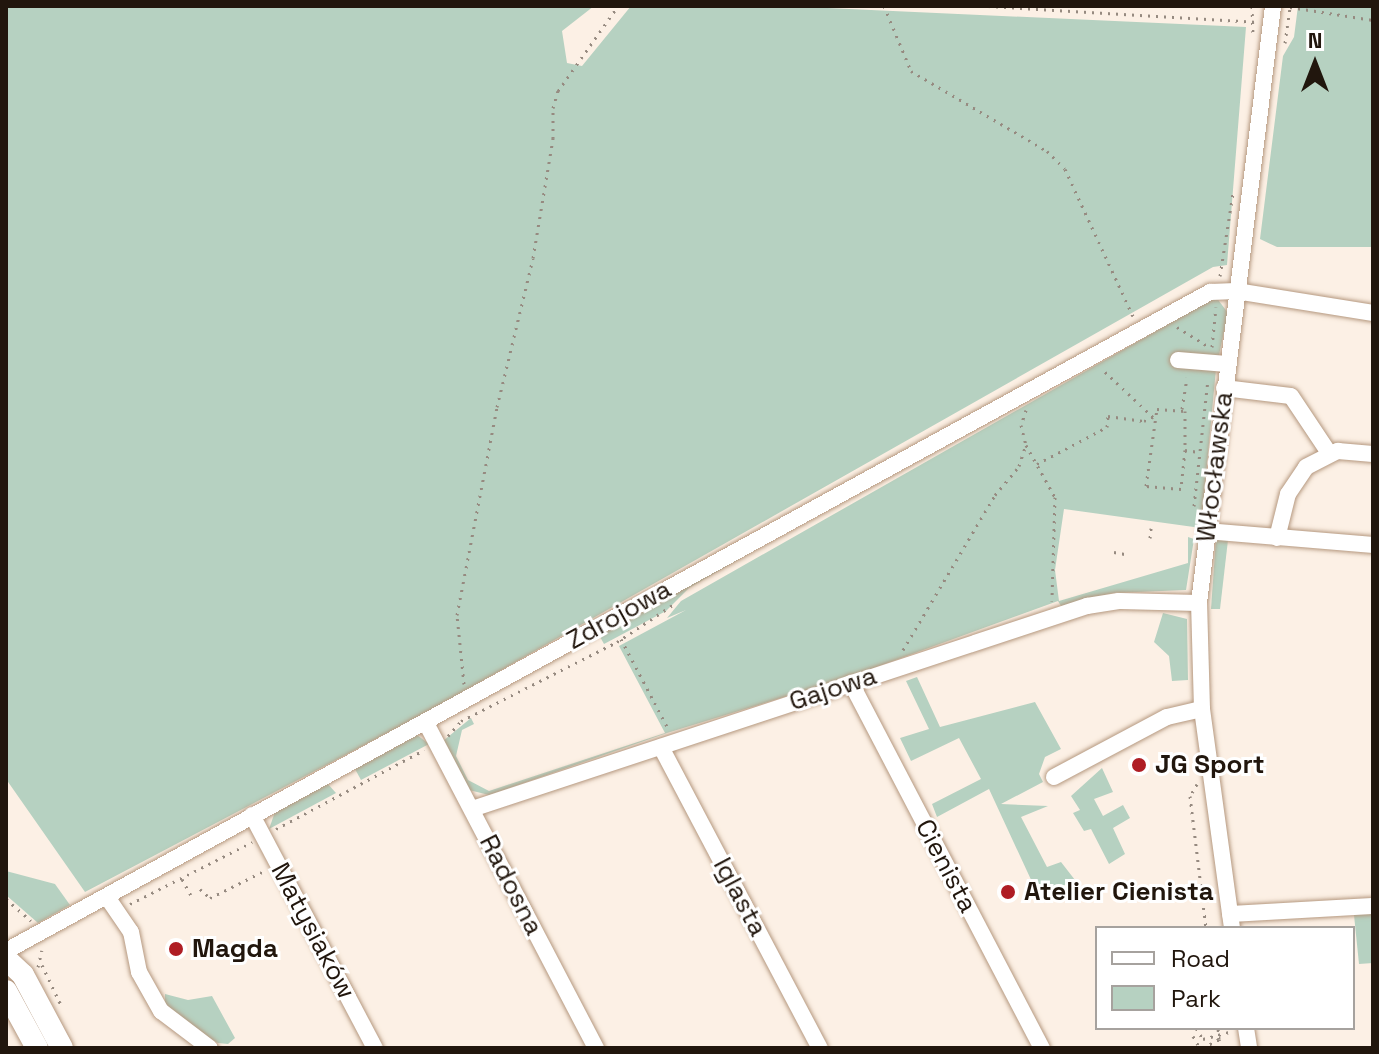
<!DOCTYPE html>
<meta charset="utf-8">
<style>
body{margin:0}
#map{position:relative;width:1379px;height:1054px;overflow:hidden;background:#fcf0e5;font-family:"Space Grotesk",sans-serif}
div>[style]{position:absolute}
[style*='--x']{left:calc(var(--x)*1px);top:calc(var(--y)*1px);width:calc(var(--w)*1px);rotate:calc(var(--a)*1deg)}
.green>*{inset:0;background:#b6d1c1}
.path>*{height:3px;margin-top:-1.5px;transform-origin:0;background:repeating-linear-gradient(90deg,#968a80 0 2px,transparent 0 8px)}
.roads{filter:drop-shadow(0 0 2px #b5987f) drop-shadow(0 0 2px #b5987f)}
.minor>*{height:16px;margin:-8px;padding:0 8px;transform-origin:8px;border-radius:8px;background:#fff}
.major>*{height:22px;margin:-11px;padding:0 11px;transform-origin:11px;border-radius:11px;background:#fff}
.dots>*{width:22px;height:22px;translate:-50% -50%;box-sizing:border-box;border:4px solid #fff;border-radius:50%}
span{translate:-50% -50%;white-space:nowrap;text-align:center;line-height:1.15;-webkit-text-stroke:6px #fff;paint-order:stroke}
.street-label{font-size:26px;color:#21160d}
.poi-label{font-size:26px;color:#21160d;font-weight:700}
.left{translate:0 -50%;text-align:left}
.frame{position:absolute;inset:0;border:8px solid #21160d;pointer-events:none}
.legend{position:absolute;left:1095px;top:926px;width:260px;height:104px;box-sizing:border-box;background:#fff;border:2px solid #a6a29e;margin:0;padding:10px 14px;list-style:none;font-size:24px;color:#21160d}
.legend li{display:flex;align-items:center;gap:16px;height:40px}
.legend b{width:40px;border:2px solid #a6a29e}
.north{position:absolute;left:1275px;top:24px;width:80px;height:80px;-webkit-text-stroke:6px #fff;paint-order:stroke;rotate:0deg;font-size:22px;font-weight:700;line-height:32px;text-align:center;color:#21160d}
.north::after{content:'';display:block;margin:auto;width:28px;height:36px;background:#21160d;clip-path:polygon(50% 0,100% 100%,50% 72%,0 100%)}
</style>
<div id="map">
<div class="green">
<i style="clip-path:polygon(6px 6px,594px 6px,562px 31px,567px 63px,582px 66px,631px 6px,784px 6px,1246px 27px,1227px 265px,1213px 267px,429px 711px,85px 892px,6px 779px)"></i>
<i style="clip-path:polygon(1298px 6px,1373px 6px,1373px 247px,1277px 247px,1260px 239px,1283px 56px,1294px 37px)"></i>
<i style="clip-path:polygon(1216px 297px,1228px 313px,1216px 369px,1201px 528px,1064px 509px,1055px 570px,1059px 601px,1188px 563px,1188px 537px,1194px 539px,1186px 590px,1113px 593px,1061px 606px,1058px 601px,849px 677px,667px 733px,489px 795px,469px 790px,443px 741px,471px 718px,474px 724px,462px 730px,456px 756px,468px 780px,489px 791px,665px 733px,619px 646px,686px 610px,667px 618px,681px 601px)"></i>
<i style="clip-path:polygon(912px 460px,689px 588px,666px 611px,604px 644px,599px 635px)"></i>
<i style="clip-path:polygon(1216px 538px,1228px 540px,1220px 609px,1211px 609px)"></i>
<i style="clip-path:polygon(1163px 613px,1187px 619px,1188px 680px,1172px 681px,1169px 656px,1154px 642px)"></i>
<i style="clip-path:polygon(917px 677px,940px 727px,1035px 702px,1061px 749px,1045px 757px,1039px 774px,1043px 782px,1001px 804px,1048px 806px,1021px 817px,1047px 867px,1061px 862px,1075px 880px,1039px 897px,989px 789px,937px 817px,932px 804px,981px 779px,959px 738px,911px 761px,900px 738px,929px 729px,906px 681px)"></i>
<i style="clip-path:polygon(417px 735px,429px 744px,361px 780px,355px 769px)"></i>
<i style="clip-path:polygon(1102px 768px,1113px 792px,1094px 799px,1103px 816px,1123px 805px,1130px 818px,1113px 828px,1125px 854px,1109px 864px,1091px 829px,1084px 831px,1073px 813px,1080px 810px,1071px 796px)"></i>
<i style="clip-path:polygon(327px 783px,336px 793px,269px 829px,275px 812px)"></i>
<i style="clip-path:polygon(6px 871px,55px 884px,70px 905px,38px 923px,6px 895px)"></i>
<i style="clip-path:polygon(1373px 910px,1373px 963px,1359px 964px,1354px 915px)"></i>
<i style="clip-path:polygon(165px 994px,188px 1000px,212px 996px,235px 1038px,228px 1044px,218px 1043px,179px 1021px,165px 1008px)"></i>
</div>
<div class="path">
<i style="--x:884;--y:6;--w:70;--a:67.4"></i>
<i style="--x:911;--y:71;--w:158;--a:30.5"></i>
<i style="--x:1047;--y:151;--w:25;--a:45"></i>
<i style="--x:1065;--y:169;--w:162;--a:65.2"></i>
<i style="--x:988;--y:6;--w:267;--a:3.4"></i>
<i style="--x:1252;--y:6;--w:28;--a:88"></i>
<i style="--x:1290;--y:7;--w:84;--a:8.9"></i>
<i style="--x:1285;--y:43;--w:37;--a:-82"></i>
<i style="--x:1220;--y:276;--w:84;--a:-81.1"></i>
<i style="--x:1177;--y:327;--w:36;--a:32"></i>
<i style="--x:1212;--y:347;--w:40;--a:-84.3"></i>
<i style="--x:1182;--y:409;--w:32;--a:-81"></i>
<i style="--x:1026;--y:410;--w:16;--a:108"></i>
<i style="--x:1021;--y:425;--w:21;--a:76"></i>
<i style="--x:1026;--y:445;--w:60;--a:60.9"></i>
<i style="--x:1055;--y:497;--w:104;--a:91.7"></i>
<i style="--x:1185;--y:450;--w:39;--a:96"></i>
<i style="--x:1181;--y:489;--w:35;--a:-175"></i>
<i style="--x:1146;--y:486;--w:78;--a:-81.9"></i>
<i style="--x:1157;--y:409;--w:28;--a:4"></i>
<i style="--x:1185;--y:411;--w:39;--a:90"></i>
<i style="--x:1185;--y:450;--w:14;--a:8"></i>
<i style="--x:1037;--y:464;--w:79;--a:-27.9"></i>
<i style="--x:1107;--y:427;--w:11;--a:-85"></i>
<i style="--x:1108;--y:416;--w:36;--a:8"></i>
<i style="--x:1144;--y:421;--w:10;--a:-24"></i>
<i style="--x:1153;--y:417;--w:71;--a:-136.7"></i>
<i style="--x:1194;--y:506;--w:128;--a:-83.7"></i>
<i style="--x:1150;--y:538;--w:10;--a:-84"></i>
<i style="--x:1114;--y:552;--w:11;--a:10"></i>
<i style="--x:621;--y:639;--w:101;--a:62.2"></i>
<i style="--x:903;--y:650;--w:180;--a:-59.3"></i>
<i style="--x:995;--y:495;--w:38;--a:-50"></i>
<i style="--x:1019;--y:466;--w:22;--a:-72"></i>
<i style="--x:464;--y:684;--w:69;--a:-95.8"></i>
<i style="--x:457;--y:615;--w:212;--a:-79.1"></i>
<i style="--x:497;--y:407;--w:153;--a:-76.4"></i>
<i style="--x:533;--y:258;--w:122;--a:-80.5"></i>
<i style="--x:553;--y:138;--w:30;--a:-90"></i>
<i style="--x:553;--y:108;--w:18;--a:-74"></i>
<i style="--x:558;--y:91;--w:104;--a:-54.8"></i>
<i style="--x:448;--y:736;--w:20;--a:-49"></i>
<i style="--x:461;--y:721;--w:175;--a:-26.9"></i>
<i style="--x:617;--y:642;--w:69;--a:-33.7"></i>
<i style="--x:1197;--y:784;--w:14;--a:120"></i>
<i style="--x:1190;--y:796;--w:133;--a:83.1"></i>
<i style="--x:276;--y:829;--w:168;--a:-28.1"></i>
<i style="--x:182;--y:879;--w:18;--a:61"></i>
<i style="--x:200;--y:889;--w:13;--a:42"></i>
<i style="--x:210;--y:898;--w:63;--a:-26.6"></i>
<i style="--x:6;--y:899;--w:33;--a:41"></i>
<i style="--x:130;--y:904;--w:137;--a:-26.9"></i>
<i style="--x:42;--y:965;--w:44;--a:64.6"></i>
<i style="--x:38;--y:967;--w:17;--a:-77"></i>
<i style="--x:1186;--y:1028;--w:9;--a:0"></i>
<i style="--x:1196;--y:1028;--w:13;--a:58"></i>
<i style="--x:1203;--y:1039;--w:30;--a:-15"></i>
<i style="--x:1193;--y:1036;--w:14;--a:60"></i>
<i style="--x:1219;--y:1039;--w:9;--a:77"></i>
<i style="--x:1203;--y:1048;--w:18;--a:-29"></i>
<i style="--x:1219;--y:1039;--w:11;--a:-95"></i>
</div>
<div class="roads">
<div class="minor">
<i style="--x:1178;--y:360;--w:49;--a:4.7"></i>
<i style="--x:1224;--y:388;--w:67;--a:6.8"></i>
<i style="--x:1291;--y:396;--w:69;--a:56.3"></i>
<i style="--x:1206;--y:531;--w:168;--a:4.8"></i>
<i style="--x:1277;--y:538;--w:45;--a:-76"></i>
<i style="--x:1288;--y:494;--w:32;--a:-56"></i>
<i style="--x:1306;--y:467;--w:36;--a:-27"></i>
<i style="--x:1338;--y:451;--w:35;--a:5"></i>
<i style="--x:851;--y:683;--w:412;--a:62.4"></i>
<i style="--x:426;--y:723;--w:367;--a:62.4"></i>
<i style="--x:661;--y:747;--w:340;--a:62.2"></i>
<i style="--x:1054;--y:777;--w:128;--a:-28"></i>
<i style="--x:1167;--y:717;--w:36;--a:-13"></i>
<i style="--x:472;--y:809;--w:648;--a:-18.27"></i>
<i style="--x:1087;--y:606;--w:32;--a:-9"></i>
<i style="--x:1119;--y:601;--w:80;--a:1.4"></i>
<i style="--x:252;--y:815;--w:263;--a:62.2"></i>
<i style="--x:107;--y:897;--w:42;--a:55.6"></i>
<i style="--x:131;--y:932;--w:41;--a:78.7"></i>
<i style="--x:139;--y:972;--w:45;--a:60.6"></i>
<i style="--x:161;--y:1011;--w:61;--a:37.1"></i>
<i style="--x:1230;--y:914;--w:143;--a:-3.2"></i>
<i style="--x:1232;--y:928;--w:221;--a:-97.8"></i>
<i style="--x:1202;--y:709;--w:106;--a:-91.6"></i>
<i style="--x:1199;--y:603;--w:602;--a:-82.93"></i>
<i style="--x:6;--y:951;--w:1373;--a:-28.69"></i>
<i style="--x:1210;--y:292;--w:26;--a:-2"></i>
<i style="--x:1236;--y:291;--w:139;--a:9.1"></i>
<i style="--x:1246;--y:1028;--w:20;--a:81"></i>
</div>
<div class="major">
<i style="--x:6;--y:959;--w:23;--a:43"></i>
<i style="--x:23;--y:975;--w:83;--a:61.9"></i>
<i style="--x:6;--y:991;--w:65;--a:61.5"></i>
</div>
</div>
<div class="dots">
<i style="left:1139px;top:765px;background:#af1d24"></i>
<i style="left:1008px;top:892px;background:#af1d24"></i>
<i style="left:176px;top:949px;background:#af1d24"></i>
</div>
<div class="street-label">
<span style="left:1215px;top:467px;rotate:-83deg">Włocławska</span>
<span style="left:619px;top:615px;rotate:-29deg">Zdrojowa</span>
<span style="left:833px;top:689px;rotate:-18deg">Gajowa</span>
<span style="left:946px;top:866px;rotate:62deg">Cienista</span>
<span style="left:511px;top:885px;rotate:63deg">Radosna</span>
<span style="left:740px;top:897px;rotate:62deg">Iglasta</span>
<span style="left:313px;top:931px;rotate:62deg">Matysiaków</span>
</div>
<div class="poi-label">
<span class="left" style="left:1155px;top:765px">JG Sport</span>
<span class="left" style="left:1024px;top:892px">Atelier Cienista</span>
<span class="left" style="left:192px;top:949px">Magda</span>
</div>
<div class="frame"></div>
<ul class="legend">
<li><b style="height:10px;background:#fff"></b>Road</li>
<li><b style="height:22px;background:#b6d1c1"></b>Park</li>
</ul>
<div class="north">N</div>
</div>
